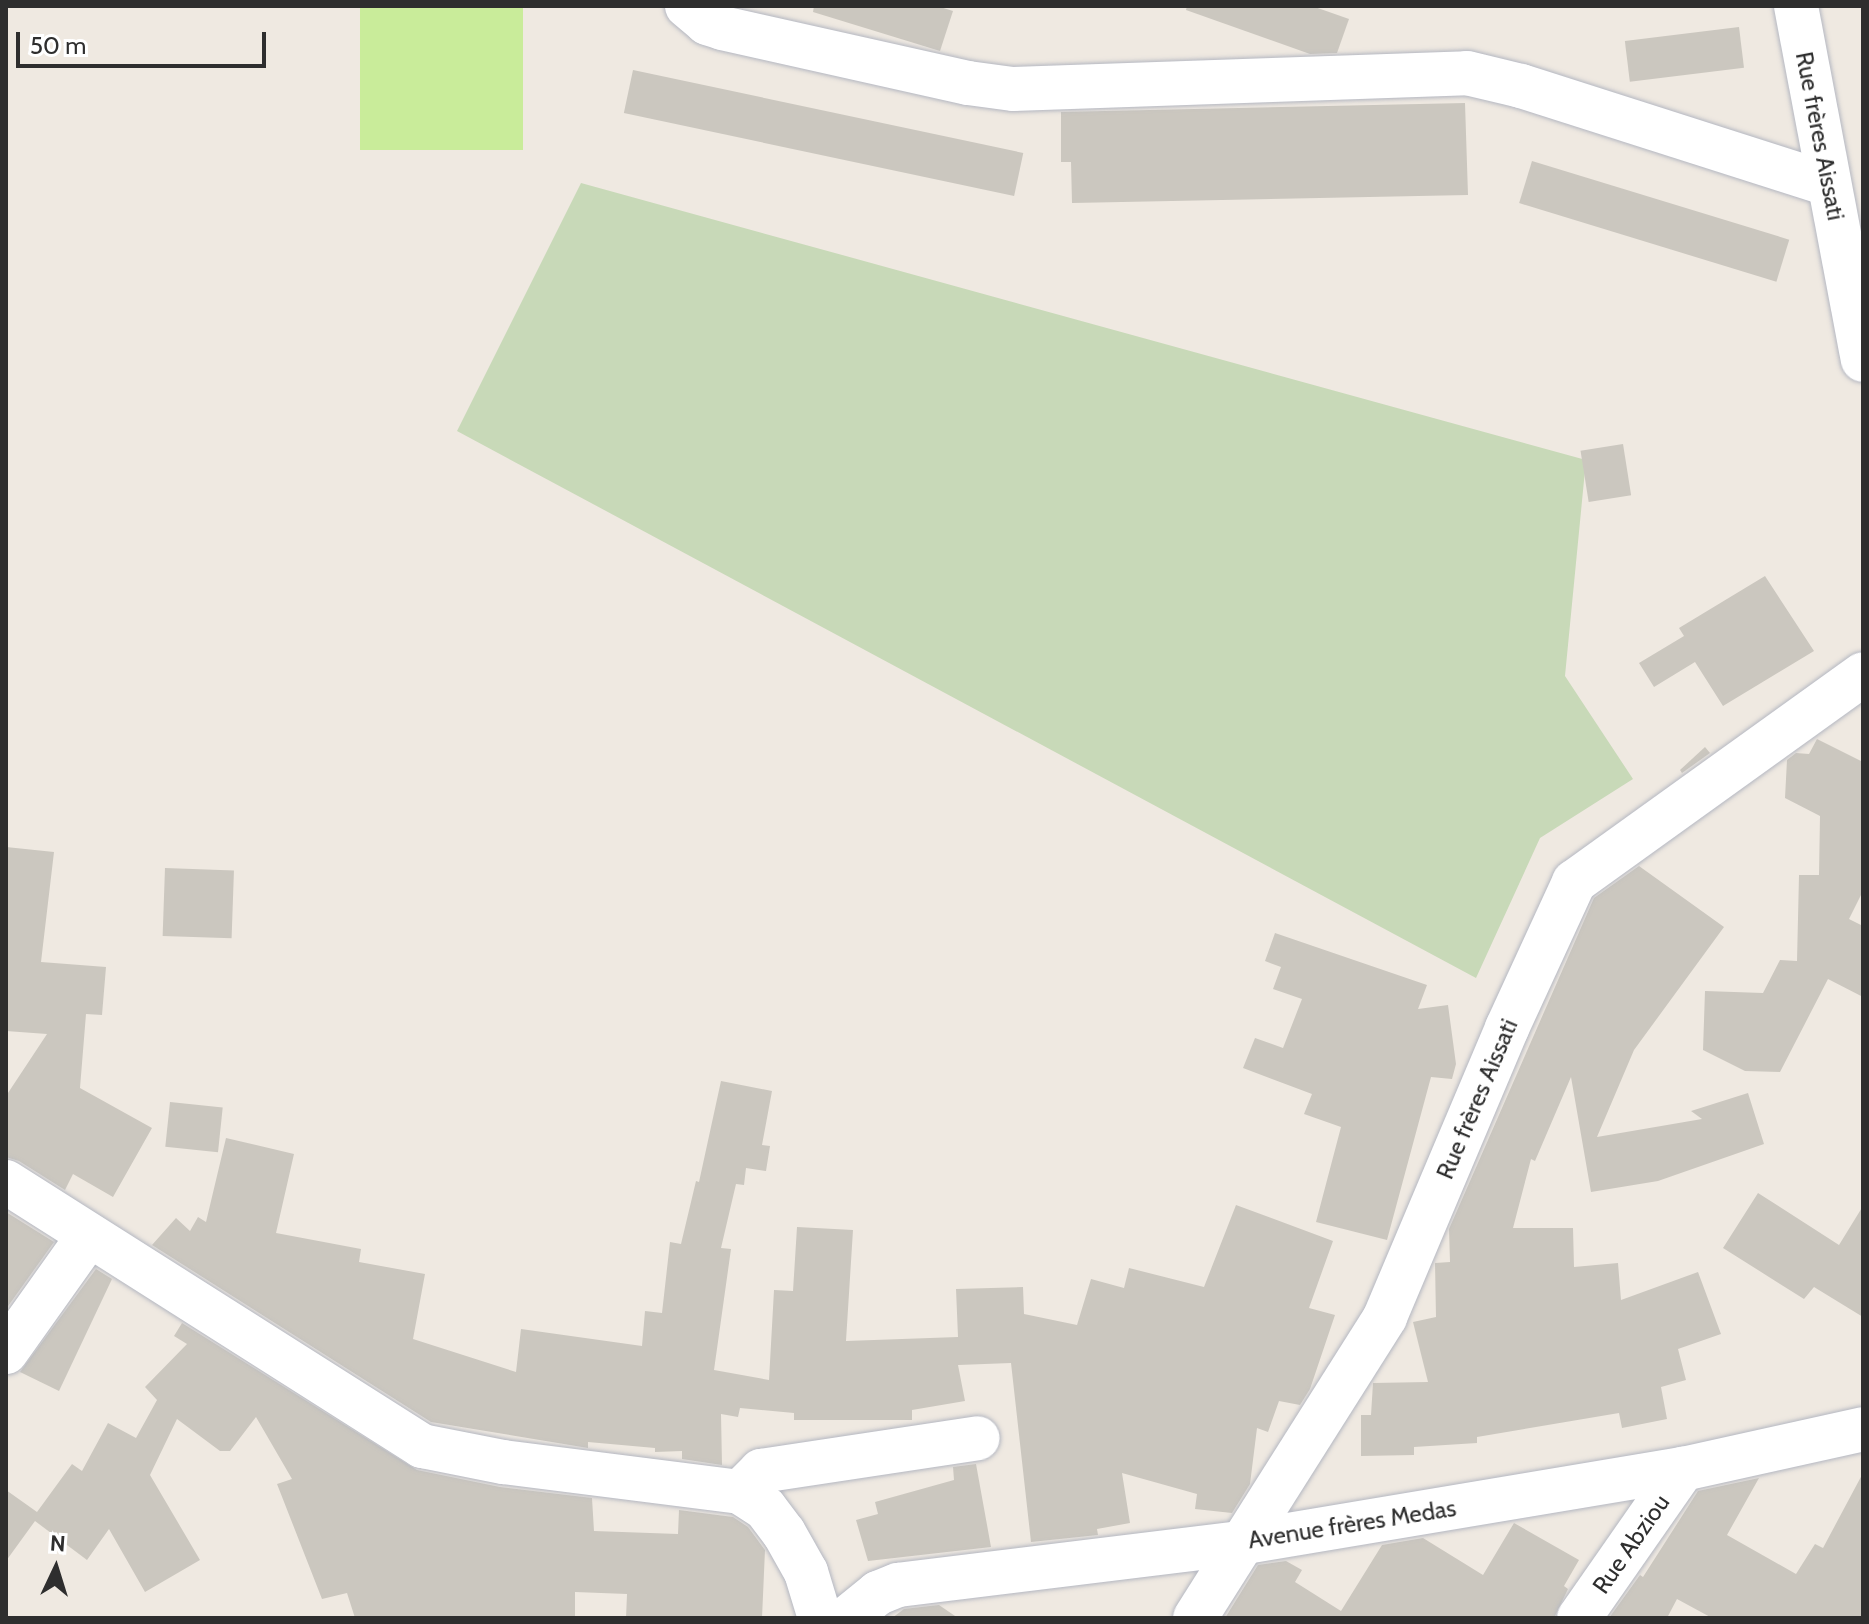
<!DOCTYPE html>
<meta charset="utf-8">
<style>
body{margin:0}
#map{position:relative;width:1869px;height:1624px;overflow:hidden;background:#efe9e1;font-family:Cabin,sans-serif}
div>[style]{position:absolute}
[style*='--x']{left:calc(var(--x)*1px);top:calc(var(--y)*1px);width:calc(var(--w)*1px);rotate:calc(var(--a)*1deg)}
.cemetery>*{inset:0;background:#c8d9b8}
.pitch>*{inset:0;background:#c9ec9a;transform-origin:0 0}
.building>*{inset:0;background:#cbc7bf;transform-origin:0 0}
.roads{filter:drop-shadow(0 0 2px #b4b7c1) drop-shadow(0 0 2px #b4b7c1)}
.minor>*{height:44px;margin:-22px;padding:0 22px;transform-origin:22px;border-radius:22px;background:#fff}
span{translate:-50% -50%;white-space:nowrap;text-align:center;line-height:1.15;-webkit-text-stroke:6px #fff;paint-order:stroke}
.street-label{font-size:24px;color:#2e2e2e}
.frame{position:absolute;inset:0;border:8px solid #2e2e2e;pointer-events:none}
.north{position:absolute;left:16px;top:1528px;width:80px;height:80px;-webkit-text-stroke:6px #fff;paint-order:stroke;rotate:4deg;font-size:22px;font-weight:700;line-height:32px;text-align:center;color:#2e2e2e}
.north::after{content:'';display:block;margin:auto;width:28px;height:36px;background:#2e2e2e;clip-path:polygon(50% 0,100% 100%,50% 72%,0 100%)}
.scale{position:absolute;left:16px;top:32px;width:250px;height:36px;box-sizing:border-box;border:4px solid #2e2e2e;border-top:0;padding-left:10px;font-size:24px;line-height:28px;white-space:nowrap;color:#2e2e2e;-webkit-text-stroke:6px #fff;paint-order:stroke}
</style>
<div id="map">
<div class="cemetery">
<i style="clip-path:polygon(581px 183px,1586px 460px,1565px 676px,1633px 779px,1540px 838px,1476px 978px,457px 431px)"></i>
</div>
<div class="pitch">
<i style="left:360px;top:6px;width:163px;height:144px"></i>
</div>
<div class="building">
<i style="clip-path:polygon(814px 6px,937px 6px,953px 11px,940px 51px,813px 12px)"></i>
<i style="clip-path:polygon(1187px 6px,1312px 6px,1349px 19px,1337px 53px,1310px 54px,1186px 10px)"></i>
<i style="left:1739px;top:27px;width:41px;height:115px;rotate:83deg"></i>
<i style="left:633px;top:70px;width:399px;height:44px;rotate:12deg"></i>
<i style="clip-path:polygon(1465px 103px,1468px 195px,1072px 203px,1071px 162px,1061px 162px,1061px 112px)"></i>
<i style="left:1532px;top:161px;width:269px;height:44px;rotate:17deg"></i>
<i style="left:1623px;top:444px;width:52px;height:43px;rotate:81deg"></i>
<i style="clip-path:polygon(1765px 576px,1814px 651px,1723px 706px,1695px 662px,1654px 687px,1639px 663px,1684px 636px,1679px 628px)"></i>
<i style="clip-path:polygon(1817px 739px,1863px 762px,1863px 891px,1849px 919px,1863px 926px,1863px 997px,1828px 979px,1780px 1072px,1745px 1071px,1703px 1050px,1705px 991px,1763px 993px,1780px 960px,1797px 961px,1799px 875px,1819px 875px,1820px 816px,1785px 798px,1787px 760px,1796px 753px,1809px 754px)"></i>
<i style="clip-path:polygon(1705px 747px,1710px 753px,1682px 773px,1680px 770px)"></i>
<i style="clip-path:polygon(6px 847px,54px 852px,41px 962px,106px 967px,102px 1015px,86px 1014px,80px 1088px,152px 1128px,113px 1197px,73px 1174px,65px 1190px,19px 1161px,6px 1157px,6px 1096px,47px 1034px,6px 1031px)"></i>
<i style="clip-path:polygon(1639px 866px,1724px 927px,1634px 1050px,1597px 1137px,1702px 1119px,1691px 1111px,1748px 1093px,1764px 1144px,1658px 1181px,1591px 1192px,1571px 1077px,1535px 1161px,1531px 1159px,1513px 1228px,1573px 1228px,1574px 1267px,1618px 1263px,1621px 1300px,1698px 1272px,1721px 1334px,1678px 1349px,1686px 1380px,1661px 1387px,1667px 1419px,1622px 1428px,1619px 1413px,1477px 1437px,1477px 1443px,1414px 1447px,1414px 1455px,1361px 1456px,1361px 1415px,1371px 1415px,1373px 1383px,1428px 1382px,1413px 1322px,1436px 1317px,1435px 1263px,1450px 1262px,1449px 1229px,1594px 898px)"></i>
<i style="left:165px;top:868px;width:69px;height:68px;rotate:2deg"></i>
<i style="clip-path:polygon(1275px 933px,1427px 985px,1418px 1009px,1448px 1005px,1456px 1064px,1452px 1079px,1431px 1077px,1387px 1240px,1316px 1222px,1341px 1127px,1304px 1114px,1312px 1094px,1243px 1068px,1255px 1038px,1283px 1048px,1302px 999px,1273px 989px,1281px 967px,1265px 961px)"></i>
<i style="clip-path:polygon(721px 1081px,772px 1091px,762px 1145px,770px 1146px,766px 1171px,746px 1168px,744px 1185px,736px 1184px,721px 1248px,731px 1249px,714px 1370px,769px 1380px,774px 1290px,793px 1291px,797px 1227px,853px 1230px,846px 1341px,958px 1337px,956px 1289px,1023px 1287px,1024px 1314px,1077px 1325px,1091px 1279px,1124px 1288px,1129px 1268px,1204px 1287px,1236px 1205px,1333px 1241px,1309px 1308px,1335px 1315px,1310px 1389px,1300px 1405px,1279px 1401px,1268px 1432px,1257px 1428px,1250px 1484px,1232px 1513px,1195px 1509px,1197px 1494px,1122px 1473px,1130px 1523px,1097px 1529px,1098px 1535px,1031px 1542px,1011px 1363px,958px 1365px,965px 1401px,912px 1410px,912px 1420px,794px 1420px,794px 1413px,740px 1408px,738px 1417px,721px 1414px,722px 1465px,682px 1459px,682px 1451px,655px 1452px,655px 1448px,588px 1442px,588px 1448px,431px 1422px,152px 1245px,176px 1218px,190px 1231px,198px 1217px,206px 1222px,226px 1138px,294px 1154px,276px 1233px,361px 1249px,359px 1262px,425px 1274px,413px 1339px,516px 1372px,521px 1329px,642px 1346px,645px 1311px,662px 1313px,670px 1242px,681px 1244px,696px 1181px,699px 1182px)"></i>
<i style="left:170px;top:1102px;width:53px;height:45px;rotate:6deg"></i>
<i style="clip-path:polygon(1758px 1193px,1839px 1245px,1863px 1206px,1863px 1317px,1814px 1287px,1804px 1299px,1723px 1248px)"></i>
<i style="clip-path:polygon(6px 1212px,54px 1242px,6px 1309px)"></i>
<i style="clip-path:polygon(96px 1269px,112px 1279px,59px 1391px,20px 1372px)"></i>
<i style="clip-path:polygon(182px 1323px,417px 1470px,500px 1487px,592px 1498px,594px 1531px,678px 1534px,679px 1510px,733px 1517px,748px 1527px,765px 1550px,762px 1618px,626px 1618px,627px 1594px,575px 1592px,575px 1617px,355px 1618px,347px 1593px,322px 1599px,277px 1484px,292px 1479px,256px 1417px,230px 1451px,220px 1451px,177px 1419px,150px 1475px,200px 1560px,145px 1592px,109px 1529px,87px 1560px,35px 1521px,6px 1561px,6px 1490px,37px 1512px,72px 1464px,82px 1471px,108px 1423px,136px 1438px,157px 1400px,145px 1387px,187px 1344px,174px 1336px)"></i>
<i style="clip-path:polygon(976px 1464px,991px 1547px,868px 1561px,856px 1520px,878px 1514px,875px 1502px,954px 1480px,953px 1467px)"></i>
<i style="clip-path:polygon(1863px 1473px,1863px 1618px,1712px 1618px,1677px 1599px,1667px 1618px,1609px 1618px,1640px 1575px,1643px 1577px,1698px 1491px,1759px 1478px,1727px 1535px,1796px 1574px,1815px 1544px,1823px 1548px)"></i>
<i style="clip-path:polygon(1514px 1523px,1579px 1560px,1564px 1586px,1568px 1589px,1554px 1618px,1225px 1618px,1258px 1565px,1286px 1561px,1302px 1570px,1295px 1582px,1341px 1611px,1382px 1545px,1423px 1538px,1483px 1575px)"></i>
<i style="clip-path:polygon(939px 1605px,958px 1618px,892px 1618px,904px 1609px)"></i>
</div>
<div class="roads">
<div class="minor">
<i style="--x:687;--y:6;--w:26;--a:40"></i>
<i style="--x:707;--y:23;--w:16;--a:18"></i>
<i style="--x:722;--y:28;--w:252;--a:12.6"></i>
<i style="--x:968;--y:83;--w:45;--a:7.6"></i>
<i style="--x:1013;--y:89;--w:454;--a:-2"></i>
<i style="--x:1467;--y:73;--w:56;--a:13.5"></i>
<i style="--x:1521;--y:86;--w:322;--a:17.7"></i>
<i style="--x:1796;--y:6;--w:360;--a:79.3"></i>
<i style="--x:6;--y:1182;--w:493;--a:32.4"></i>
<i style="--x:422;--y:1446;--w:83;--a:11.2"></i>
<i style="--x:503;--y:1462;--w:239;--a:7.2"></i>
<i style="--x:740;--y:1492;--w:30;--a:33"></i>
<i style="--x:765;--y:1508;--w:31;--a:53"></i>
<i style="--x:784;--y:1533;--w:45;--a:60.6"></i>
<i style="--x:806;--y:1572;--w:48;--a:73.1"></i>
<i style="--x:6;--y:1352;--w:143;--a:-54.6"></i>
<i style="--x:740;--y:1492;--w:30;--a:-45"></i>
<i style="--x:761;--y:1471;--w:219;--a:-8.6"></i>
<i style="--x:847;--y:1618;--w:40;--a:-39"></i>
<i style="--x:878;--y:1593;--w:22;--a:-22"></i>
<i style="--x:898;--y:1585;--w:351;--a:-7"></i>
<i style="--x:1246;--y:1542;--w:443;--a:-9.5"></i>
<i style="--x:1683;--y:1469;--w:184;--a:-12.5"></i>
<i style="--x:1195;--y:1618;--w:356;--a:-57.7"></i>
<i style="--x:1385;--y:1317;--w:314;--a:-67.1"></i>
<i style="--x:1507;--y:1028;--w:161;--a:-65.3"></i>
<i style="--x:1574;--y:882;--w:356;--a:-35.7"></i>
<i style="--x:1579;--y:1618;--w:182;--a:-55.1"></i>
</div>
</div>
<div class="street-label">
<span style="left:1820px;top:136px;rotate:79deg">Rue frères Aissati</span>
<span style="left:1477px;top:1099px;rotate:-67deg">Rue frères Aissati</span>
<span style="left:1352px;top:1524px;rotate:-9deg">Avenue frères Medas</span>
<span style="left:1631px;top:1544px;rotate:-55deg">Rue Abziou</span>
</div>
<div class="frame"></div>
<div class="north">N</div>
<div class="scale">50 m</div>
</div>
